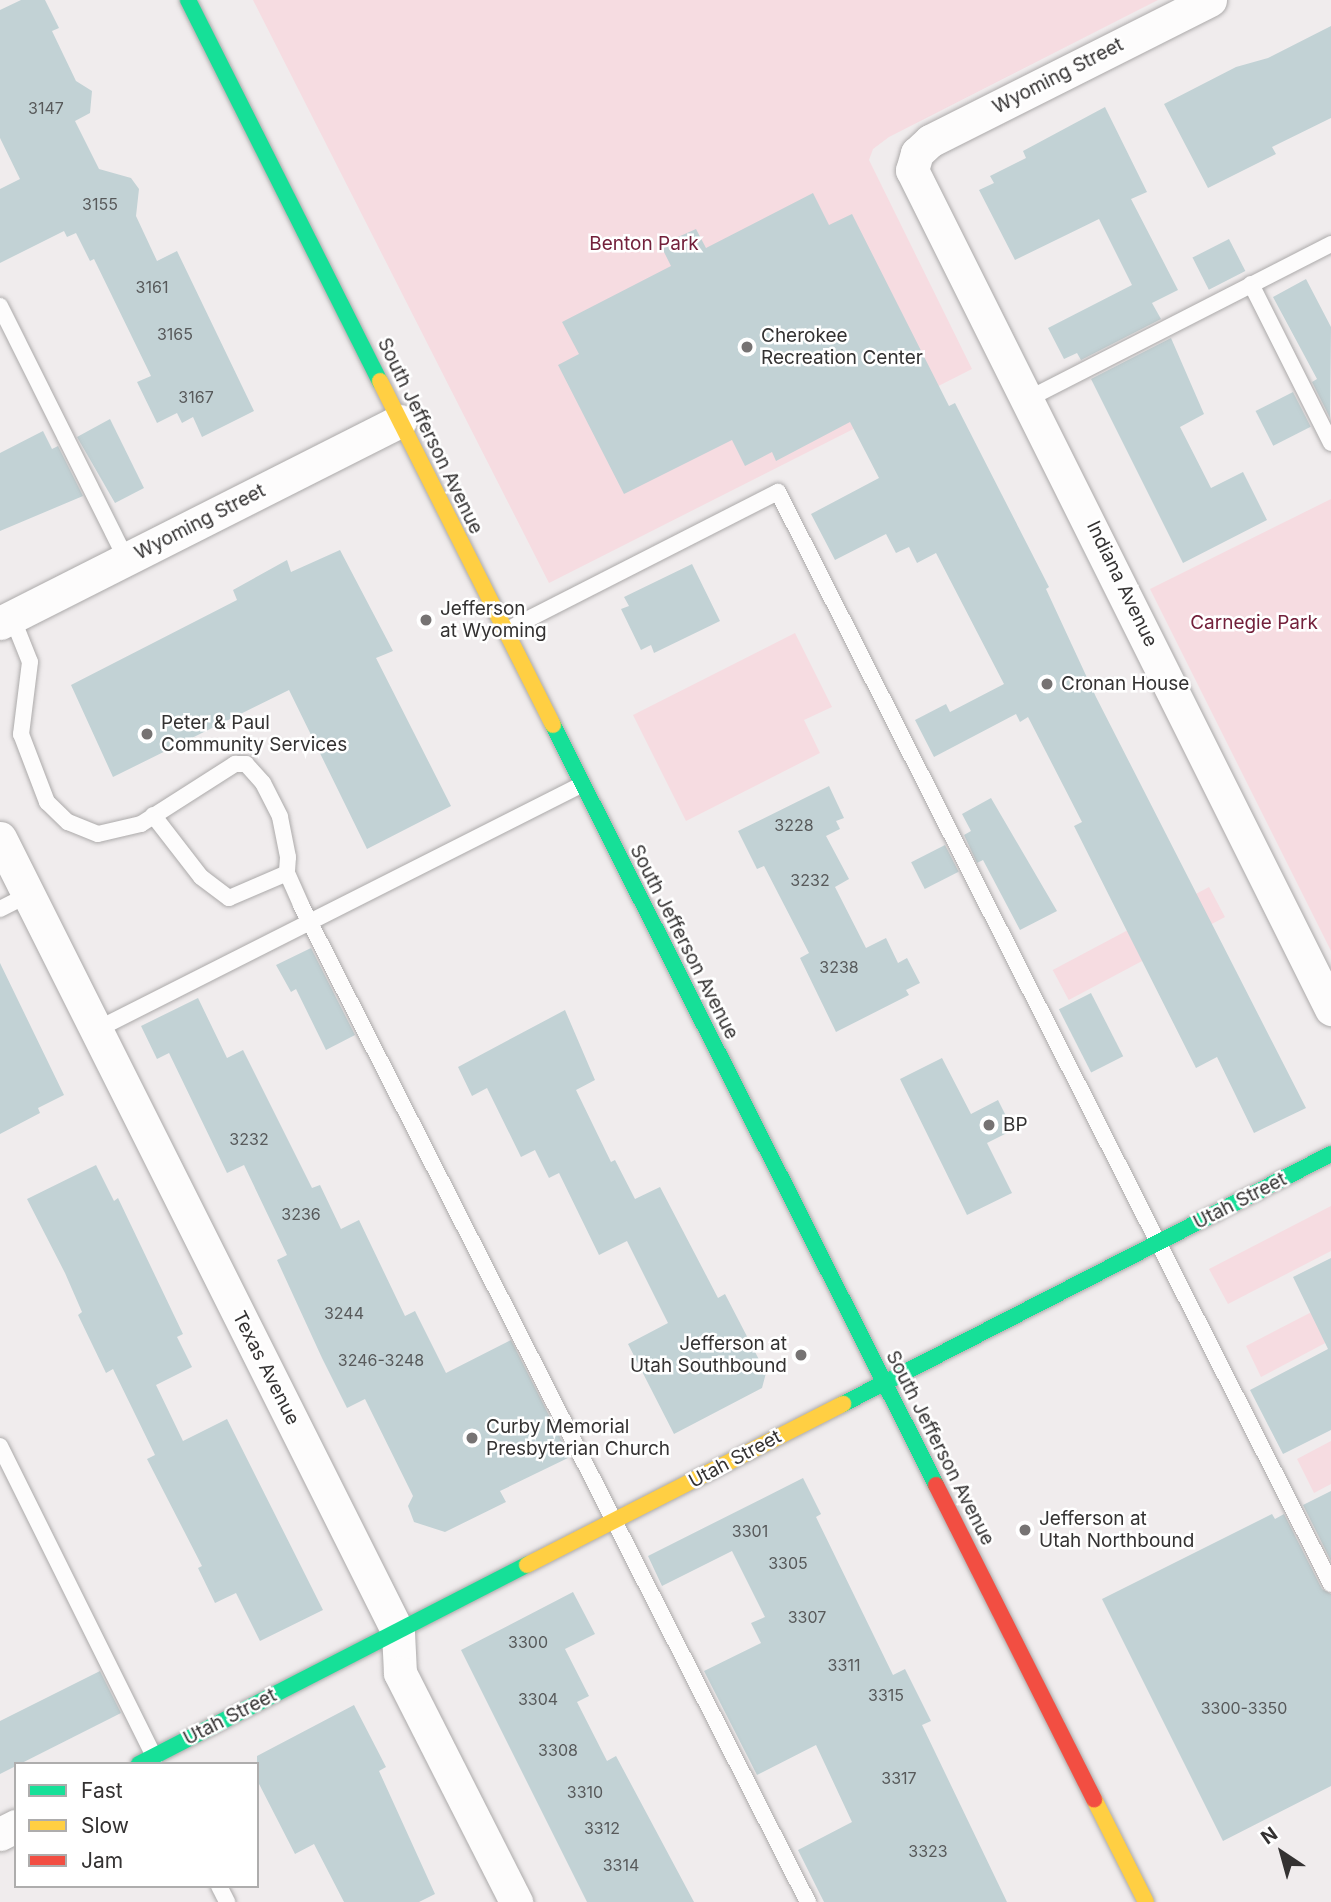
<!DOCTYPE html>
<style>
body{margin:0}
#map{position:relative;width:1331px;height:1902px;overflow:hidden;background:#f0eced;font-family:Inter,sans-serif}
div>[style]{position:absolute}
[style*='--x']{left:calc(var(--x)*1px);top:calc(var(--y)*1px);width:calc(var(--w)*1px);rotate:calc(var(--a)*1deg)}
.green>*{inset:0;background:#f6dce1;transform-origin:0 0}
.building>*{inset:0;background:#c2d2d5;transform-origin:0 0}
.roads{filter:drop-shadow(0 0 2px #acaaaa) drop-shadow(0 0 2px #acaaaa)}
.lane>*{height:16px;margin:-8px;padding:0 8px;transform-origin:8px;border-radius:8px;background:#fdfcfc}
.street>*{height:33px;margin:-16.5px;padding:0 16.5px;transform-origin:16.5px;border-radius:16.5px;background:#fdfcfc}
.fast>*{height:16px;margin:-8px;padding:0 8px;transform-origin:8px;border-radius:8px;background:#16e098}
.slow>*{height:16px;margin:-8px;padding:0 8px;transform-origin:8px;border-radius:8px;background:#ffcf43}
.jam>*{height:16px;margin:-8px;padding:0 8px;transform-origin:8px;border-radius:8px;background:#f24e42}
.dots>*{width:19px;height:19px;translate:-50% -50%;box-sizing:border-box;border:4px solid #fff;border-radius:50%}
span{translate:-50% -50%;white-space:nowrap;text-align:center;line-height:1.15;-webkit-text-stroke:5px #fff;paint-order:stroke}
.number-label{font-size:16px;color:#585a5b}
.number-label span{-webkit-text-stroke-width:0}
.street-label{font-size:19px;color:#343232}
.park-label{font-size:19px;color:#73203b}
.poi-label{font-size:19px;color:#343232}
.left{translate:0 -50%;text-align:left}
.right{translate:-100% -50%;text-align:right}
.legend{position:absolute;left:14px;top:1762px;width:245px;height:126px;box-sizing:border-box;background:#fff;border:2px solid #aeadad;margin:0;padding:9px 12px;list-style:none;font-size:21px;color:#343232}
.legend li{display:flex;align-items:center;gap:14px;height:35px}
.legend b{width:35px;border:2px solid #aeadad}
.north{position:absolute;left:1247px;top:1818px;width:70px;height:70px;-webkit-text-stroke:5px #fff;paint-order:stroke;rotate:324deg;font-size:19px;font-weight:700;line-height:28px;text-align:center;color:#343232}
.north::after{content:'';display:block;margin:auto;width:24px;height:32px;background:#343232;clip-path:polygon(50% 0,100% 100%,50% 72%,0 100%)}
</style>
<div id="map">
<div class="green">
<i style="clip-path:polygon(253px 0,1158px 0,889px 137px,873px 149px,869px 160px,972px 369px,549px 583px)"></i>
<i style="clip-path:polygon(1331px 499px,1331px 951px,1150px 589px)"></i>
<i style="clip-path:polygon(795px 633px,832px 707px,804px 720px,820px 753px,686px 821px,633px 715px)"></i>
<i style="left:1209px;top:887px;width:34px;height:177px;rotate:62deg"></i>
<i style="clip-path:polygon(1331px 1206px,1331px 1251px,1228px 1304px,1209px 1269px)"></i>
<i style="clip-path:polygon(1331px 1302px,1331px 1340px,1261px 1377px,1246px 1346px)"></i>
<i style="clip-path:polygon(1331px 1441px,1331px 1484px,1314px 1493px,1297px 1459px)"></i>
</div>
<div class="building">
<i style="clip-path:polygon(21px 0,45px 0,59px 28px,52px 31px,76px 81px,92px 91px,90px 113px,75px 121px,99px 169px,131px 178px,139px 189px,136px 216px,157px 261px,177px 251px,254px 411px,202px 437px,193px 417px,182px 423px,177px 413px,157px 423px,137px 382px,151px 376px,94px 259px,90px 261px,76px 233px,67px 237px,64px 231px,0 263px,0 189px,20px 179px,0 138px,0 10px)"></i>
<i style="clip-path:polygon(1331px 26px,1331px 118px,1272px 147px,1276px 154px,1208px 188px,1164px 104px,1236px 67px,1268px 58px)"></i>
<i style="clip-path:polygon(1105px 107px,1147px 192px,1131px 199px,1178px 290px,1152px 303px,1161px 319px,1081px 360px,1077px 353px,1064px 359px,1048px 328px,1132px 285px,1099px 219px,1015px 260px,979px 190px,994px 183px,990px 176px,1026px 158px,1023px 151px)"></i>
<i style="clip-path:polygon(813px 193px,829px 225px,852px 214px,949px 406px,955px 403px,1049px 587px,1046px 589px,1096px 697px,1306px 1108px,1254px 1133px,1217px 1057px,1196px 1068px,1074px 826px,1082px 822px,1028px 717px,1020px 722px,1016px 714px,934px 757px,915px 720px,946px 704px,950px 712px,1004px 684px,936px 553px,917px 563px,909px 547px,896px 553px,886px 534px,835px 560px,811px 514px,879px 478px,850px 422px,776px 461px,772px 452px,745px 466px,732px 440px,624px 494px,558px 365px,579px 354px,562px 322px,671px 266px,661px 246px,678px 237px,696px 229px,706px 248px)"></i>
<i style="left:1229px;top:239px;width:36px;height:41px;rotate:63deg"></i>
<i style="clip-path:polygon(1306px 279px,1331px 327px,1330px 418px,1312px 382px,1317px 379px,1273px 297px)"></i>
<i style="clip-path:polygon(1171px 338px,1204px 414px,1180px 427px,1211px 488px,1243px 472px,1267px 520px,1183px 563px,1091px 379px)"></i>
<i style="left:1293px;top:392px;width:39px;height:42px;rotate:63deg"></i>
<i style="clip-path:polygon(110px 419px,144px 488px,115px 503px,77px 437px)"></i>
<i style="clip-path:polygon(43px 431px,52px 449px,58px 446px,83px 496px,0 531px,0 453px)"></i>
<i style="clip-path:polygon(340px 550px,393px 651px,376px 658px,451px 806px,367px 849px,289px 690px,113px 777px,71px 685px,237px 600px,233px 590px,287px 560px,291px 572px)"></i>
<i style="clip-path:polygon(692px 564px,720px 621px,654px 653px,651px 645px,641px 650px,621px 609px,629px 606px,624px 597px)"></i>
<i style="clip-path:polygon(829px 786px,844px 818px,836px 821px,840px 829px,826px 836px,849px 879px,835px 887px,866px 948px,886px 938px,898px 963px,907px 958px,920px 983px,906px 990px,909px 995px,836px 1032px,800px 958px,809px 953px,764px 866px,757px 869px,738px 831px)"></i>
<i style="clip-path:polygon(991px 798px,1057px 911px,1020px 930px,983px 860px,977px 863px,964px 835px,971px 831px,962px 814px)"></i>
<i style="left:945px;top:845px;width:30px;height:38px;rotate:63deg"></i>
<i style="clip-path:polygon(311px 948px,355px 1035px,326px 1050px,296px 989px,291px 992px,276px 965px)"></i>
<i style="clip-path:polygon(0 963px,64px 1095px,38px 1108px,40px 1113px,0 1134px)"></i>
<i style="left:1091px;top:993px;width:71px;height:36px;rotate:63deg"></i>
<i style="clip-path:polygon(198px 998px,227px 1058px,243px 1050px,312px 1188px,320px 1185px,341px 1229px,359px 1220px,405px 1316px,415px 1311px,446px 1373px,511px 1340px,570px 1457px,500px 1491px,506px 1502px,445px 1532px,414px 1522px,408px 1506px,413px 1496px,365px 1399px,347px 1408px,322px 1358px,277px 1260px,287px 1255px,244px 1165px,227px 1173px,169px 1053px,157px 1059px,141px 1026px)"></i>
<i style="clip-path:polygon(565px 1010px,595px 1080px,576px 1090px,611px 1162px,615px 1160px,635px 1199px,660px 1187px,718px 1298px,725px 1294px,766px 1373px,762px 1388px,674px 1434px,628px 1344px,668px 1323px,627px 1241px,599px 1255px,559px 1173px,549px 1178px,535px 1150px,521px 1157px,487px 1088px,472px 1096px,458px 1067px)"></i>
<i style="clip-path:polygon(942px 1058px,971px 1114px,998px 1100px,1013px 1130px,987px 1143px,1012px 1193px,967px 1215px,900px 1079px)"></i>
<i style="clip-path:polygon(96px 1165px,114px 1201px,118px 1198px,183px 1334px,177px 1337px,192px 1367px,156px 1385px,183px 1441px,227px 1419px,323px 1610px,260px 1641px,236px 1593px,215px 1603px,198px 1568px,202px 1566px,147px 1459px,155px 1455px,113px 1369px,106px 1373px,78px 1315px,82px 1312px,65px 1273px,27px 1199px)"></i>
<i style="clip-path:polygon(1331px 1258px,1331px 1430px,1283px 1454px,1250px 1390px,1328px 1349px,1293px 1277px)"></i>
<i style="clip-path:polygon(803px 1478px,821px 1514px,816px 1517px,893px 1675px,905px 1669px,931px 1721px,922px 1725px,1007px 1902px,824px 1902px,798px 1850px,852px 1822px,816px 1745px,757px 1775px,704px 1671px,761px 1643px,751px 1623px,765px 1617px,732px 1551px,662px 1586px,648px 1556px)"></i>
<i style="clip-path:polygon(1331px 1491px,1331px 1561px,1303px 1505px)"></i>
<i style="clip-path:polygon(1272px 1514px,1275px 1519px,1284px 1514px,1322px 1589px,1331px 1594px,1331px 1786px,1223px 1841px,1102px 1599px)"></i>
<i style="clip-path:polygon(573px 1592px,595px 1634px,565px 1649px,589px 1696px,577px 1702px,607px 1761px,616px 1756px,694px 1902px,587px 1902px,461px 1650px)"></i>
<i style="clip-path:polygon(100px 1671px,121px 1713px,0 1774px,0 1721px)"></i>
<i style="clip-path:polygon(354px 1705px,386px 1767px,379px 1771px,435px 1894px,419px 1902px,344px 1902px,314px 1844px,295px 1854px,257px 1780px,257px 1756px)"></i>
</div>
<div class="roads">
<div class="lane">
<i style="--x:1251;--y:284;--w:178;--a:63.3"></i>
<i style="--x:0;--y:306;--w:283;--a:63.5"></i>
<i style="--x:1030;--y:398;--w:338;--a:-27.1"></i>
<i style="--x:12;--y:617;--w:48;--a:68.2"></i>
<i style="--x:30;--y:662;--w:73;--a:97.1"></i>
<i style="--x:21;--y:734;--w:73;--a:69.1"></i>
<i style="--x:47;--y:802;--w:29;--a:44"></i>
<i style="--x:68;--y:822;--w:32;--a:22"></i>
<i style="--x:98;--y:834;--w:44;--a:-13.1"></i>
<i style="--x:141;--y:824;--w:112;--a:-32.6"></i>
<i style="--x:235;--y:764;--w:11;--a:0"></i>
<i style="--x:246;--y:764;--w:25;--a:48"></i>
<i style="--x:263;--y:783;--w:38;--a:63"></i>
<i style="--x:280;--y:817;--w:41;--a:78.7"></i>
<i style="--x:288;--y:857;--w:16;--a:94"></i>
<i style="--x:287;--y:873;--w:35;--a:66"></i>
<i style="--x:301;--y:905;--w:1119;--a:63.05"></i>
<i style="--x:505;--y:631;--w:306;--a:-27"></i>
<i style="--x:778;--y:492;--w:1224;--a:63.14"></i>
<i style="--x:153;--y:815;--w:78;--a:52.3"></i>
<i style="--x:201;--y:877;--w:35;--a:37"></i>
<i style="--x:229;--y:898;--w:63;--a:-23.3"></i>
<i style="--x:0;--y:909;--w:31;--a:-27"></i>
<i style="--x:96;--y:1030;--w:543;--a:-26.8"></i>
<i style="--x:0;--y:1446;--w:348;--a:63.6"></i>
<i style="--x:219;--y:1886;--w:18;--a:63"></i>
</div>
<div class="street">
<i style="--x:1210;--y:0;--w:313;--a:153.3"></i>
<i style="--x:930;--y:141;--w:18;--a:137"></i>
<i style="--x:917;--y:153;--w:18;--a:106"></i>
<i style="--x:912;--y:170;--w:938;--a:63.46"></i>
<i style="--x:0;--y:623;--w:448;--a:-26.8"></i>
<i style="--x:0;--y:838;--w:888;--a:63.38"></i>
<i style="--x:398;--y:1632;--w:41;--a:87.2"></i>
<i style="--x:400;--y:1673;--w:257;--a:63.1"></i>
<i style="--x:0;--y:1834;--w:18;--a:-27"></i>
</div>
<div class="fast">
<i style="--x:188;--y:0;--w:427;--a:63.3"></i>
<i style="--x:553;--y:725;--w:851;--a:63.25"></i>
<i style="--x:843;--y:1404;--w:548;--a:-27.13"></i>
<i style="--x:139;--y:1764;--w:436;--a:-27.2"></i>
</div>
<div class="slow">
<i style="--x:380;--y:381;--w:385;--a:63.3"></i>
<i style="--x:527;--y:1565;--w:355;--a:-27"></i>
<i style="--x:1094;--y:1799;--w:115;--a:63.2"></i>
</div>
<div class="jam">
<i style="--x:936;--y:1485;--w:352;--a:63.3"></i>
</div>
</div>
<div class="dots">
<i style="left:747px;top:347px;background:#767373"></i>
<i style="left:426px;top:620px;background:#767373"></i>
<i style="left:1047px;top:684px;background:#767373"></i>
<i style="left:147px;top:734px;background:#767373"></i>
<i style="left:989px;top:1125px;background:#767373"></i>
<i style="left:801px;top:1355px;background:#767373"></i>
<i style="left:472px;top:1438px;background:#767373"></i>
<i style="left:1025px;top:1530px;background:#767373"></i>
</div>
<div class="number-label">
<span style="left:46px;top:108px">3147</span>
<span style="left:100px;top:204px">3155</span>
<span style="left:152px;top:287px">3161</span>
<span style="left:175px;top:334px">3165</span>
<span style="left:196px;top:397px">3167</span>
<span style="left:794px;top:825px">3228</span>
<span style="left:810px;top:880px">3232</span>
<span style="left:839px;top:967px">3238</span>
<span style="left:249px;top:1139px">3232</span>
<span style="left:301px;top:1214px">3236</span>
<span style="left:344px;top:1313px">3244</span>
<span style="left:381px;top:1360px">3246-3248</span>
<span style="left:750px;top:1531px">3301</span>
<span style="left:788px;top:1563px">3305</span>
<span style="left:807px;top:1617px">3307</span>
<span style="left:528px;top:1642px">3300</span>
<span style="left:844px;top:1665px">3311</span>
<span style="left:886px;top:1695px">3315</span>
<span style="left:538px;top:1699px">3304</span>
<span style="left:1244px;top:1708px">3300-3350</span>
<span style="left:558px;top:1750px">3308</span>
<span style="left:899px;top:1778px">3317</span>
<span style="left:585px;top:1792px">3310</span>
<span style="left:602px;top:1828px">3312</span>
<span style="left:928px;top:1851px">3323</span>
<span style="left:621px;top:1865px">3314</span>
</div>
<div class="street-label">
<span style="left:1058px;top:76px;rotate:-27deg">Wyoming Street</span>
<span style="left:430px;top:436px;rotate:64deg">South Jefferson Avenue</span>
<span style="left:200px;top:522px;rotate:-27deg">Wyoming Street</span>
<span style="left:1122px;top:584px;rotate:64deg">Indiana Avenue</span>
<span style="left:684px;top:942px;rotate:63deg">South Jefferson Avenue</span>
<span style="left:1240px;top:1201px;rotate:-27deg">Utah Street</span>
<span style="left:266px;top:1368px;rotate:63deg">Texas Avenue</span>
<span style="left:940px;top:1448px;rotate:63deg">South Jefferson Avenue</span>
<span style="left:735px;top:1459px;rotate:-28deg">Utah Street</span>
<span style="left:230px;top:1717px;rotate:-27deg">Utah Street</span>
</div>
<div class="park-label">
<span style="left:644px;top:244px">Benton Park</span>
<span style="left:1254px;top:623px">Carnegie Park</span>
</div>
<div class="poi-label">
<span class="left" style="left:761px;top:347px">Cherokee<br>Recreation Center</span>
<span class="left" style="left:440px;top:620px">Jefferson<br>at Wyoming</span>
<span class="left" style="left:1061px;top:684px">Cronan House</span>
<span class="left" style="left:161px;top:734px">Peter &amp; Paul<br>Community Services</span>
<span class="left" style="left:1003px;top:1125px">BP</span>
<span class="right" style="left:787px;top:1355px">Jefferson at<br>Utah Southbound</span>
<span class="left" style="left:486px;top:1438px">Curby Memorial<br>Presbyterian Church</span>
<span class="left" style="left:1039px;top:1530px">Jefferson at<br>Utah Northbound</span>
</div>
<ul class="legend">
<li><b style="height:9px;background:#16e098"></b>Fast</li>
<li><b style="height:9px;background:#ffcf43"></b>Slow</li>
<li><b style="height:9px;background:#f24e42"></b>Jam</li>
</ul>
<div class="north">N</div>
</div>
